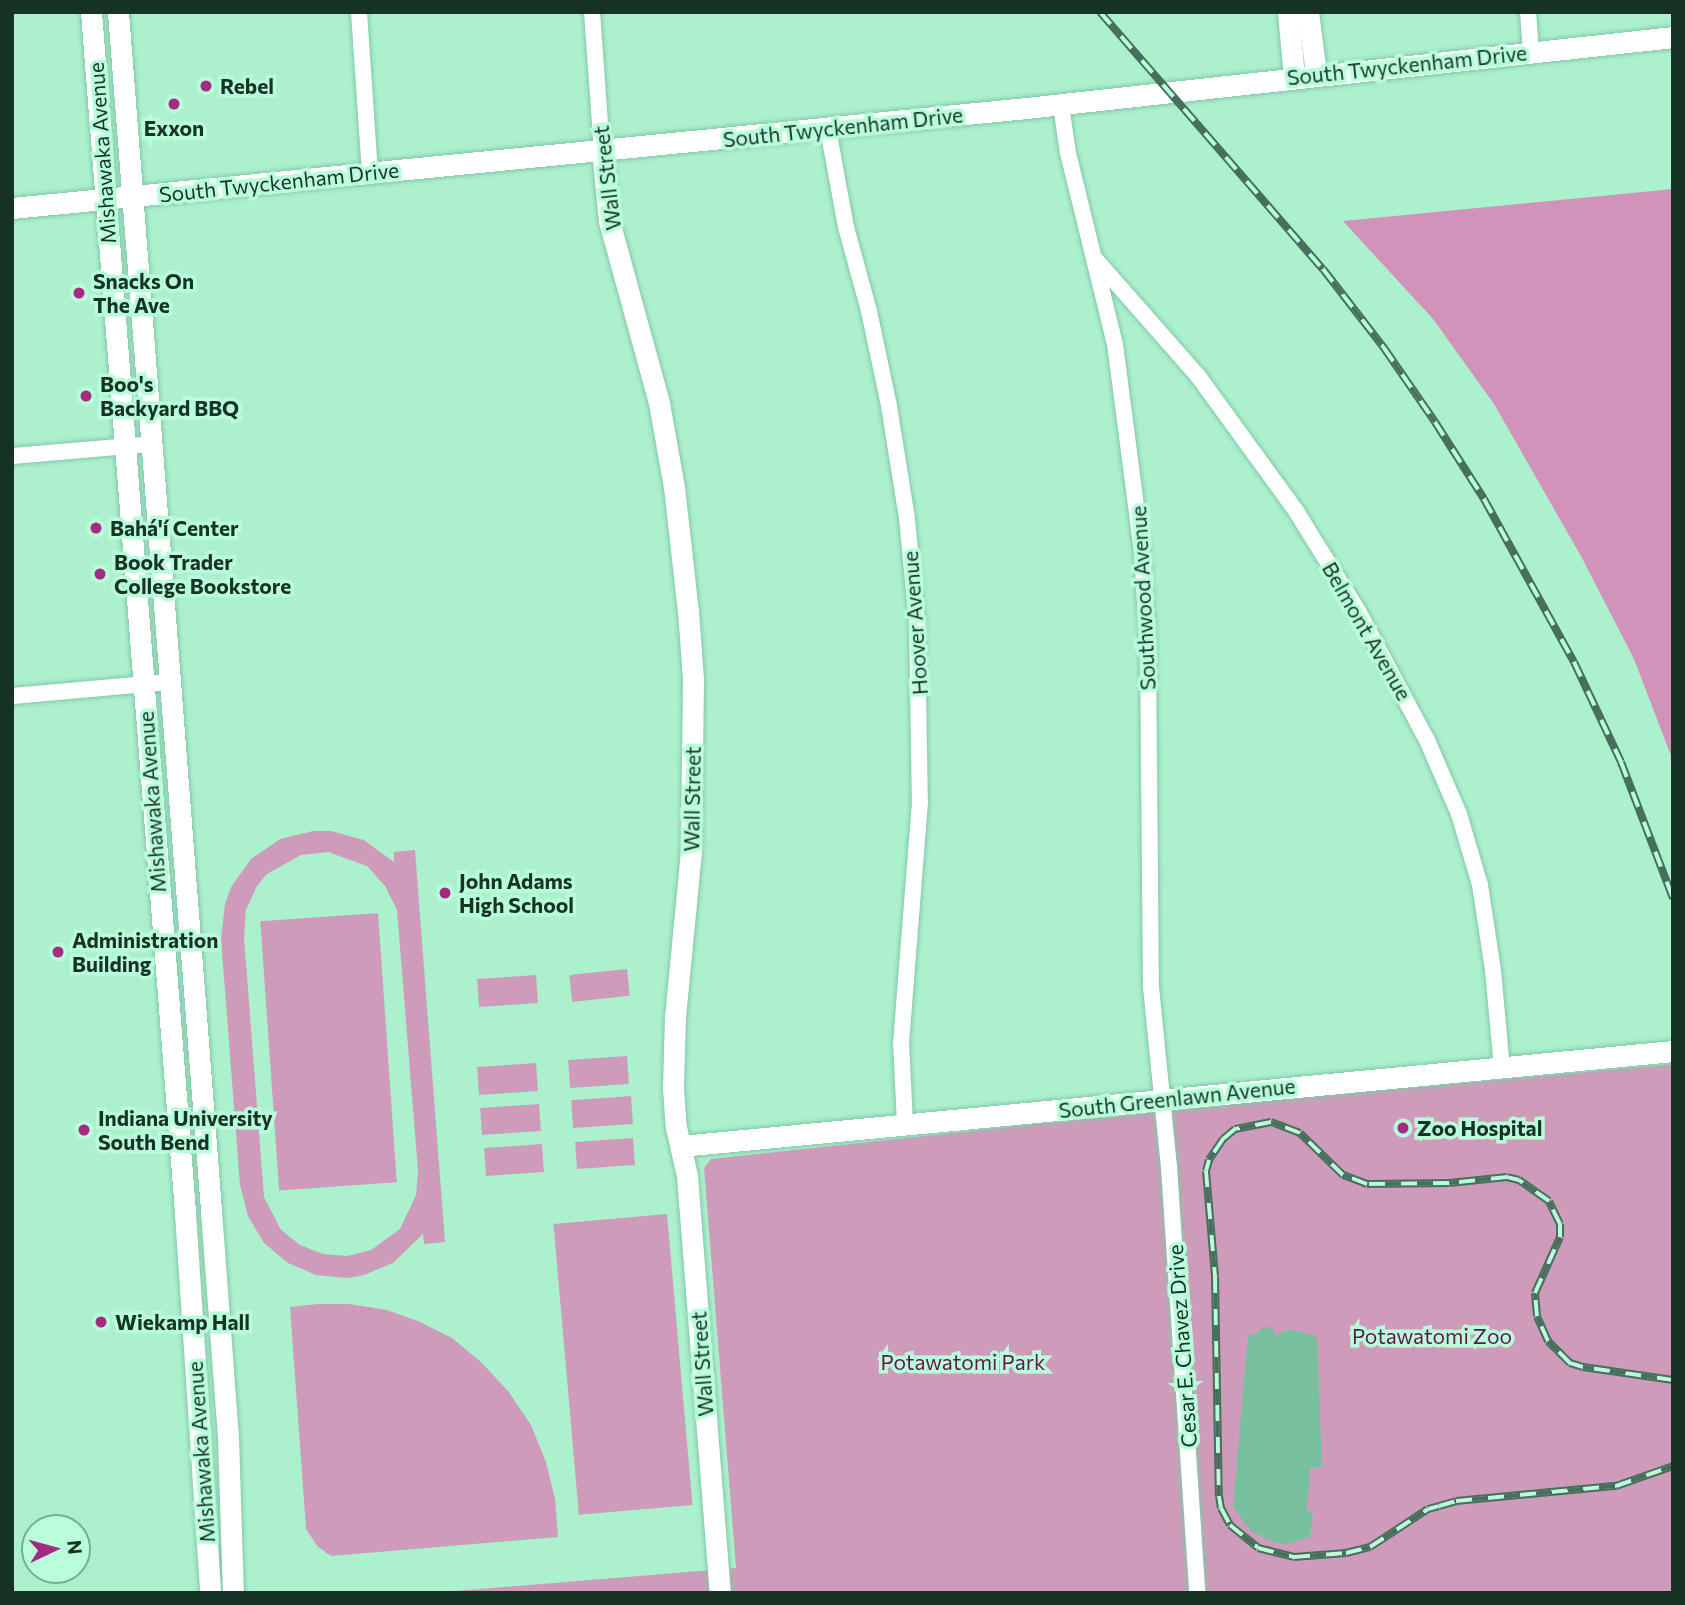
<!DOCTYPE html>
<meta charset="utf-8">
<style>
body{margin:0}
#map{position:relative;width:1685px;height:1605px;overflow:hidden;background:#acf1ce;font-family:Commissioner,sans-serif}
div>[style]{position:absolute}
[style*='--x']{left:calc(var(--x)*1px);top:calc(var(--y)*1px);width:calc(var(--w)*1px);rotate:calc(var(--a)*1deg)}
.green>*{inset:0;background:#ce9cba;transform-origin:0 0}
.forest>*{inset:0;background:#d193b9}
.water>*{inset:0;background:#78c09d}
.roads{filter:drop-shadow(0 0 2px #83c7a6) drop-shadow(0 0 2px #83c7a6)}
.street>*{height:16px;margin:-8px;padding:0 8px;transform-origin:8px;border-radius:8px;background:#fff}
.secondary>*{height:21px;margin:-10.5px;padding:0 10.5px;transform-origin:10.5px;border-radius:10.5px;background:#fff}
.rail>*{height:8px;margin-top:-4px;transform-origin:0;background:repeating-linear-gradient(90deg,#b9fedb 0 16px,#46705c 0 32px);box-sizing:border-box;border-block:2px solid #46705c}
.dots>*{width:19px;height:19px;translate:-50% -50%;box-sizing:border-box;border:4px solid #b9fedb;border-radius:50%}
span{translate:-50% -50%;white-space:nowrap;text-align:center;line-height:1.15;-webkit-text-stroke:7px #b9fedb;paint-order:stroke}
.street-label{font-size:21px;color:#173326}
.poi-label{font-size:21px;color:#173326;font-weight:700}
.left{translate:0 -50%;text-align:left}
.park-label{font-size:21px;color:#5f1749}
.frame{position:absolute;inset:0;border:14px solid #173326;pointer-events:none}
.north{position:absolute;left:21px;top:1514px;width:70px;height:70px;box-sizing:border-box;background:#b9fedb;border:2px solid #78ad93;border-radius:50%;rotate:85deg;font-size:19px;font-weight:700;line-height:28px;text-align:center;color:#173326}
.north::after{content:'';display:block;margin:auto;width:24px;height:32px;background:#a42b80;clip-path:polygon(50% 0,100% 100%,50% 72%,0 100%)}
</style>
<div id="map">
<div class="green">
<i style="clip-path:polygon(evenodd,313px 831px,331px 831px,364px 840px,394px 862px,394px 852px,415px 850px,445px 1242px,424px 1244px,423px 1234px,393px 1263px,364px 1275px,348px 1278px,316px 1275px,288px 1263px,264px 1243px,248px 1216px,240px 1185px,221px 939px,225px 904px,231px 887px,251px 859px,280px 839px,313px 831px,328px 852px,367px 866px,385px 886px,397px 910px,418px 1171px,416px 1195px,400px 1229px,371px 1250px,347px 1256px,323px 1254px,300px 1245px,281px 1230px,264px 1197px,244px 937px,246px 910px,257px 886px,267px 874px,301px 855px,328px 852px)"></i>
<i style="left:378px;top:913px;width:270px;height:118px;rotate:86deg"></i>
<i style="left:627px;top:969px;width:27px;height:58px;rotate:84deg"></i>
<i style="left:536px;top:975px;width:28px;height:59px;rotate:86deg"></i>
<i style="left:627px;top:1056px;width:28px;height:59px;rotate:86deg"></i>
<i style="left:536px;top:1063px;width:28px;height:59px;rotate:86deg"></i>
<i style="clip-path:polygon(1673px 1064px,1673px 1593px,430px 1593px,736px 1568px,704px 1168px,711px 1159px,1176px 1109px)"></i>
<i style="left:631px;top:1096px;width:28px;height:60px;rotate:86deg"></i>
<i style="left:539px;top:1104px;width:27px;height:59px;rotate:86deg"></i>
<i style="left:633px;top:1138px;width:27px;height:58px;rotate:86deg"></i>
<i style="left:542px;top:1144px;width:28px;height:58px;rotate:86deg"></i>
<i style="left:667px;top:1214px;width:292px;height:114px;rotate:85deg"></i>
<i style="clip-path:polygon(318px 1304px,349px 1304px,387px 1310px,420px 1322px,452px 1338px,481px 1362px,508px 1391px,531px 1425px,546px 1462px,555px 1499px,558px 1537px,331px 1556px,317px 1546px,306px 1529px,290px 1307px)"></i>
</div>
<div class="forest">
<i style="clip-path:polygon(1673px 189px,1673px 761px,1634px 659px,1582px 558px,1494px 404px,1433px 319px,1343px 221px)"></i>
</div>
<div class="water">
<i style="clip-path:polygon(1264px 1327px,1271px 1327px,1276px 1335px,1290px 1329px,1317px 1337px,1322px 1467px,1310px 1467px,1307px 1512px,1313px 1512px,1310px 1537px,1288px 1544px,1276px 1543px,1251px 1531px,1233px 1507px,1248px 1335px,1256px 1334px)"></i>
</div>
<div class="roads">
<div class="street">
<i style="--x:359;--y:12;--w:161;--a:86.1"></i>
<i style="--x:592;--y:12;--w:138;--a:85.9"></i>
<i style="--x:1528;--y:12;--w:40;--a:85.7"></i>
<i style="--x:1061;--y:105;--w:49;--a:81.7"></i>
<i style="--x:1068;--y:153;--w:197;--a:76.2"></i>
<i style="--x:1115;--y:344;--w:210;--a:82.6"></i>
<i style="--x:1142;--y:552;--w:96;--a:86.4"></i>
<i style="--x:1148;--y:648;--w:339;--a:89.5"></i>
<i style="--x:1151;--y:987;--w:181;--a:84.3"></i>
<i style="--x:1169;--y:1167;--w:427;--a:86.2"></i>
<i style="--x:828;--y:129;--w:100;--a:79.6"></i>
<i style="--x:846;--y:227;--w:87;--a:74.7"></i>
<i style="--x:869;--y:311;--w:97;--a:78.1"></i>
<i style="--x:889;--y:406;--w:114;--a:80.9"></i>
<i style="--x:907;--y:519;--w:102;--a:84.4"></i>
<i style="--x:917;--y:621;--w:181;--a:89.1"></i>
<i style="--x:920;--y:802;--w:241;--a:94.5"></i>
<i style="--x:901;--y:1042;--w:83;--a:87.2"></i>
<i style="--x:1097;--y:261;--w:153;--a:48.7"></i>
<i style="--x:1198;--y:376;--w:167;--a:54"></i>
<i style="--x:1296;--y:511;--w:118;--a:58.2"></i>
<i style="--x:1358;--y:611;--w:146;--a:61.9"></i>
<i style="--x:1427;--y:740;--w:81;--a:66.6"></i>
<i style="--x:1459;--y:814;--w:74;--a:73.5"></i>
<i style="--x:1480;--y:885;--w:86;--a:81.3"></i>
<i style="--x:1493;--y:970;--w:98;--a:84.8"></i>
<i style="--x:12;--y:456;--w:140;--a:-4.9"></i>
<i style="--x:12;--y:696;--w:158;--a:-5.1"></i>
</div>
<div class="secondary">
<i style="--x:91;--y:12;--w:1205;--a:85.52"></i>
<i style="--x:185;--y:1213;--w:381;--a:86.2"></i>
<i style="--x:118;--y:12;--w:1203;--a:85.56"></i>
<i style="--x:211;--y:1211;--w:227;--a:85.7"></i>
<i style="--x:228;--y:1437;--w:156;--a:88.2"></i>
<i style="--x:1288;--y:12;--w:65;--a:84.7"></i>
<i style="--x:1308;--y:12;--w:63;--a:82.6"></i>
<i style="--x:602;--y:150;--w:71;--a:84.4"></i>
<i style="--x:609;--y:221;--w:189;--a:74.6"></i>
<i style="--x:659;--y:403;--w:85;--a:79.9"></i>
<i style="--x:674;--y:487;--w:125;--a:83.6"></i>
<i style="--x:688;--y:611;--w:68;--a:85.8"></i>
<i style="--x:693;--y:679;--w:172;--a:90.7"></i>
<i style="--x:691;--y:851;--w:166;--a:95.5"></i>
<i style="--x:675;--y:1016;--w:72;--a:91.6"></i>
<i style="--x:673;--y:1088;--w:39;--a:86"></i>
<i style="--x:676;--y:1127;--w:50;--a:77.3"></i>
<i style="--x:687;--y:1176;--w:418;--a:85.5"></i>
<i style="--x:12;--y:208;--w:1010;--a:-5.63"></i>
<i style="--x:1017;--y:109;--w:660;--a:-6.26"></i>
<i style="--x:681;--y:1146;--w:997;--a:-5.47"></i>
</div>
</div>
<div class="rail">
<i style="--x:1100;--y:12;--w:340;--a:49.1"></i>
<i style="--x:1323;--y:269;--w:100;--a:52.3"></i>
<i style="--x:1384;--y:348;--w:90;--a:55.4"></i>
<i style="--x:1435;--y:422;--w:91;--a:57.5"></i>
<i style="--x:1484;--y:499;--w:186;--a:61.1"></i>
<i style="--x:1574;--y:662;--w:110;--a:64.8"></i>
<i style="--x:1621;--y:762;--w:146;--a:69.1"></i>
<i style="--x:1673;--y:1380;--w:91;--a:-171.8"></i>
<i style="--x:1583;--y:1367;--w:14;--a:-163"></i>
<i style="--x:1570;--y:1363;--w:31;--a:-135"></i>
<i style="--x:1548;--y:1341;--w:27;--a:-114"></i>
<i style="--x:1537;--y:1316;--w:23;--a:-95"></i>
<i style="--x:1535;--y:1293;--w:61;--a:-65.9"></i>
<i style="--x:1560;--y:1237;--w:13;--a:-90"></i>
<i style="--x:1560;--y:1224;--w:25;--a:-116"></i>
<i style="--x:1549;--y:1201;--w:37;--a:-145"></i>
<i style="--x:1519;--y:1180;--w:12;--a:-166"></i>
<i style="--x:1507;--y:1177;--w:58;--a:174.1"></i>
<i style="--x:1449;--y:1183;--w:82;--a:179.3"></i>
<i style="--x:1367;--y:1184;--w:26;--a:-159"></i>
<i style="--x:1343;--y:1175;--w:60;--a:-135.7"></i>
<i style="--x:1300;--y:1133;--w:31;--a:-159"></i>
<i style="--x:1271;--y:1122;--w:37;--a:169"></i>
<i style="--x:1235;--y:1129;--w:16;--a:140"></i>
<i style="--x:1223;--y:1139;--w:25;--a:124"></i>
<i style="--x:1209;--y:1160;--w:11;--a:105"></i>
<i style="--x:1206;--y:1171;--w:106;--a:85.1"></i>
<i style="--x:1215;--y:1277;--w:219;--a:89"></i>
<i style="--x:1219;--y:1496;--w:12;--a:81"></i>
<i style="--x:1221;--y:1508;--w:19;--a:62"></i>
<i style="--x:1230;--y:1525;--w:36;--a:39"></i>
<i style="--x:1258;--y:1548;--w:37;--a:14"></i>
<i style="--x:1294;--y:1557;--w:52;--a:-4.4"></i>
<i style="--x:1346;--y:1553;--w:25;--a:-14"></i>
<i style="--x:1370;--y:1547;--w:69;--a:-33.2"></i>
<i style="--x:1428;--y:1509;--w:11;--a:-15"></i>
<i style="--x:1439;--y:1506;--w:18;--a:-16"></i>
<i style="--x:1456;--y:1501;--w:161;--a:-5.4"></i>
<i style="--x:1616;--y:1486;--w:60;--a:-19.3"></i>
</div>
<div class="dots">
<i style="left:206px;top:86px;background:#a42b80"></i>
<i style="left:174px;top:104px;background:#a42b80"></i>
<i style="left:79px;top:293px;background:#a42b80"></i>
<i style="left:86px;top:396px;background:#a42b80"></i>
<i style="left:96px;top:528px;background:#a42b80"></i>
<i style="left:100px;top:574px;background:#a42b80"></i>
<i style="left:445px;top:893px;background:#a42b80"></i>
<i style="left:58px;top:952px;background:#a42b80"></i>
<i style="left:1403px;top:1128px;background:#a42b80"></i>
<i style="left:84px;top:1130px;background:#a42b80"></i>
<i style="left:101px;top:1322px;background:#a42b80"></i>
</div>
<div class="street-label">
<span style="left:1407px;top:65px;rotate:-6deg">South Twyckenham Drive</span>
<span style="left:843px;top:127px;rotate:-6deg">South Twyckenham Drive</span>
<span style="left:102px;top:153px;rotate:-94deg">Mishawaka Avenue</span>
<span style="left:607px;top:178px;rotate:-97deg">Wall Street</span>
<span style="left:279px;top:182px;rotate:-6deg">South Twyckenham Drive</span>
<span style="left:1143px;top:598px;rotate:-93deg">Southwood Avenue</span>
<span style="left:915px;top:623px;rotate:-94deg">Hoover Avenue</span>
<span style="left:1367px;top:631px;rotate:60deg">Belmont Avenue</span>
<span style="left:692px;top:799px;rotate:-89deg">Wall Street</span>
<span style="left:152px;top:802px;rotate:-94deg">Mishawaka Avenue</span>
<span style="left:1177px;top:1098px;rotate:-6deg">South Greenlawn Avenue</span>
<span style="left:1182px;top:1346px;rotate:-94deg">Cesar E. Chavez Drive</span>
<span style="left:702px;top:1364px;rotate:-94deg">Wall Street</span>
<span style="left:201px;top:1452px;rotate:-94deg">Mishawaka Avenue</span>
</div>
<div class="poi-label">
<span class="left" style="left:220px;top:86px">Rebel</span>
<span style="left:174px;top:128px">Exxon</span>
<span class="left" style="left:93px;top:293px">Snacks On<br>The Ave</span>
<span class="left" style="left:100px;top:396px">Boo's<br>Backyard BBQ</span>
<span class="left" style="left:110px;top:528px">Bahá'í Center</span>
<span class="left" style="left:114px;top:574px">Book Trader<br>College Bookstore</span>
<span class="left" style="left:459px;top:893px">John Adams<br>High School</span>
<span class="left" style="left:72px;top:952px">Administration<br>Building</span>
<span class="left" style="left:98px;top:1130px">Indiana University<br>South Bend</span>
<span class="left" style="left:1417px;top:1128px">Zoo Hospital</span>
<span class="left" style="left:115px;top:1322px">Wiekamp Hall</span>
</div>
<div class="park-label">
<span style="left:1432px;top:1336px">Potawatomi Zoo</span>
<span style="left:963px;top:1362px">Potawatomi Park</span>
</div>
<div class="frame"></div>
<div class="north">N</div>
</div>
